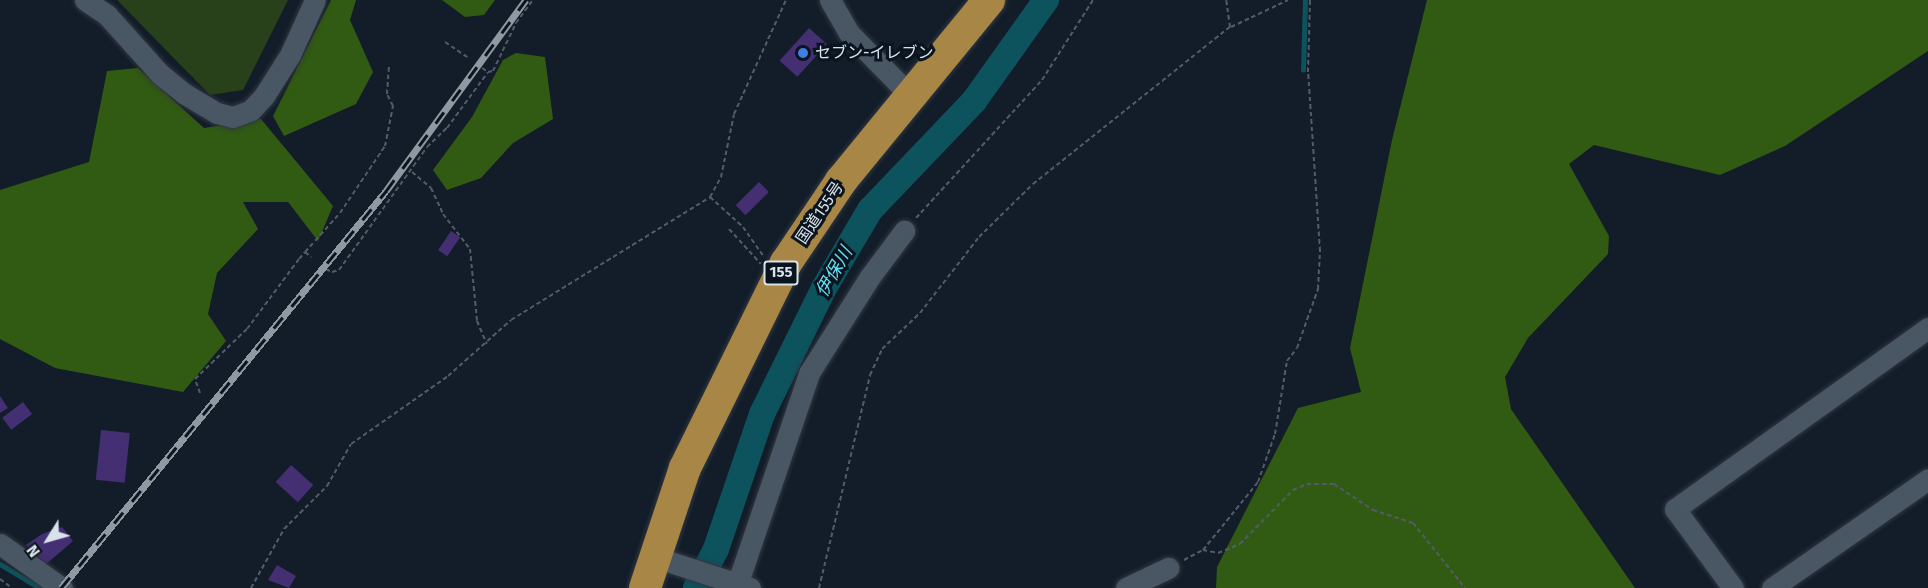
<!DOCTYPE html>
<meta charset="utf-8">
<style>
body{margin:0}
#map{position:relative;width:1928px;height:588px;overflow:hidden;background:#121d29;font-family:"Fira Sans","Noto Sans JP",sans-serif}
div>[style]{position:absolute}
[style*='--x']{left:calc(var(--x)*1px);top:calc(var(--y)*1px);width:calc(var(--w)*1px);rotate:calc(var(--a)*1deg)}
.green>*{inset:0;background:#29411a}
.forest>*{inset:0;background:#315a12}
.stream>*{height:4.5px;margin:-2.25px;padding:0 2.25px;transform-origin:2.25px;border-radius:2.25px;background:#0d535e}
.river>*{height:26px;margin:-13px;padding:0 13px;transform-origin:13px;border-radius:13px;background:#0d535e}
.building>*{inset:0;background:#442f72;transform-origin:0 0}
.path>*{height:2px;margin-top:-1px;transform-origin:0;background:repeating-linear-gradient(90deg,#525c67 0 4.5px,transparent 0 7.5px)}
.roads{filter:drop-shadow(0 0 2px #313741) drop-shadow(0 0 2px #313741)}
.minor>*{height:21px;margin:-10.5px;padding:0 10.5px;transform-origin:10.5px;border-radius:10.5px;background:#495664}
.highway>*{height:32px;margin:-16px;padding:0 16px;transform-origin:16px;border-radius:16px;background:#a88645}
.rail>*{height:7px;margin-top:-3.5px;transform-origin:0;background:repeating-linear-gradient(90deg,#09141f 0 14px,#9099a2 0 28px);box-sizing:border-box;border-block:2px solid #9099a2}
.dots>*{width:16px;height:16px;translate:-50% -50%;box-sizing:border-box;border:3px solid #09141f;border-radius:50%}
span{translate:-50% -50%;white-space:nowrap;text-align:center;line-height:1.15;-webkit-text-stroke:6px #09141f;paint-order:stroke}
.shield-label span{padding:2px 4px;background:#09141f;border:2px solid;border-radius:4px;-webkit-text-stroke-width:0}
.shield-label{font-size:15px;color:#d9e1e9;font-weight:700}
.poi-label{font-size:16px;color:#d9e1e9}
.left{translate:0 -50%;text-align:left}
.street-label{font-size:16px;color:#d9e1e9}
.water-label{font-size:18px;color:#66e0f6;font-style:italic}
.north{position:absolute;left:18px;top:510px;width:60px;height:60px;-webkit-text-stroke:4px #09141f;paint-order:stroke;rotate:233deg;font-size:16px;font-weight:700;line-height:24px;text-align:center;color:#d9e1e9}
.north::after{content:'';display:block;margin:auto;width:21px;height:27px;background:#d9e1e9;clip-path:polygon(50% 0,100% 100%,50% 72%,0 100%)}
</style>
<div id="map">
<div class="green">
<i style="clip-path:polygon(117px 0,288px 0,243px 90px,210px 95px)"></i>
</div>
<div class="forest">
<i style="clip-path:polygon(331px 0,356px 0,350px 20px,373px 72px,356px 104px,284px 136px,273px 116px)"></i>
<i style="clip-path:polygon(442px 0,495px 0,484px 15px,465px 17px)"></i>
<i style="clip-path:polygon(1427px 0,1928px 0,1928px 51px,1785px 146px,1720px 175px,1594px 145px,1569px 164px,1609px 236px,1608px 254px,1528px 338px,1505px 377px,1511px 409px,1635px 588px,1216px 588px,1217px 567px,1298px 408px,1361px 392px,1350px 348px,1392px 140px)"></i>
<i style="clip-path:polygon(516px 53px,545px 57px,553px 119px,513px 143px,481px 178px,447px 190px,433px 170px,472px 117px,503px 60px)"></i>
<i style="clip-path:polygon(138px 68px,204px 128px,261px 119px,333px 206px,318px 241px,288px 202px,243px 202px,258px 229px,217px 273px,208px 314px,226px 341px,183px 392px,55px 368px,0 339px,0 190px,89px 162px,107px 71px)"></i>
</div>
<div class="stream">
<i style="--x:1303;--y:70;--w:70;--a:-88.4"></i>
<i style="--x:0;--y:564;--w:47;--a:31"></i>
</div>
<div class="river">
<i style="--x:696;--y:588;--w:44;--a:-62.9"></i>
<i style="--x:716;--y:549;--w:143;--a:-71.2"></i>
<i style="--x:762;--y:414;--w:140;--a:-63.8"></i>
<i style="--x:824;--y:288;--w:91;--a:-59.5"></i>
<i style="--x:870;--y:210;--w:151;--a:-46.3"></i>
<i style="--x:974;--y:101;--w:124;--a:-54.5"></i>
</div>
<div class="building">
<i style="left:809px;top:28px;width:24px;height:44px;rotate:42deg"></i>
<i style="left:759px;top:182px;width:14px;height:33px;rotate:45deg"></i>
<i style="left:451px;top:231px;width:11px;height:23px;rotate:34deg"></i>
<i style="clip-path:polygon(0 396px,8px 408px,0 413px)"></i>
<i style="left:23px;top:402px;width:15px;height:26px;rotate:53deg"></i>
<i style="left:101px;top:430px;width:29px;height:50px;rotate:6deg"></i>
<i style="left:291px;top:465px;width:30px;height:23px;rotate:42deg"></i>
<i style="clip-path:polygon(62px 527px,73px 541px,44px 566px,26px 545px,42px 534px)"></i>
<i style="clip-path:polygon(277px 565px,296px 576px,289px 588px,268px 580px)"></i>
</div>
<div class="path">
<i style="--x:1231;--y:27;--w:63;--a:-25.3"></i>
<i style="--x:445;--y:42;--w:27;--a:34"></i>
<i style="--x:482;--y:68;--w:7;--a:34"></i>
<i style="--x:412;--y:172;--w:25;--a:40"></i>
<i style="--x:431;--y:188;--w:29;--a:65"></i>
<i style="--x:443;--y:214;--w:44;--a:52.4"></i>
<i style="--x:470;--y:249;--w:72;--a:84.4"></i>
<i style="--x:477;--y:321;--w:25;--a:67"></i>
<i style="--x:710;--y:197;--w:45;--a:42.3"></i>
<i style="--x:743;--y:227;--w:37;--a:55"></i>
<i style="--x:916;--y:218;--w:187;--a:-47.6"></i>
<i style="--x:1042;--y:80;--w:95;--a:-57.5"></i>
<i style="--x:729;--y:229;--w:47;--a:47.6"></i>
<i style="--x:305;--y:252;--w:52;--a:-48.1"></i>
<i style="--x:340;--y:213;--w:81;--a:-56.1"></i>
<i style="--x:385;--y:146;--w:41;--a:-78.7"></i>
<i style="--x:393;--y:106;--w:13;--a:-117"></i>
<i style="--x:387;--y:94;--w:28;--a:-86"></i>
<i style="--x:326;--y:269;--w:7;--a:27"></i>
<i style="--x:332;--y:272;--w:7;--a:-16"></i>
<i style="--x:339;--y:270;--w:151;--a:-54.4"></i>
<i style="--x:427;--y:147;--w:28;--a:-44"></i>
<i style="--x:447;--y:128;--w:69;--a:-53.8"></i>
<i style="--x:488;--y:72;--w:5;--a:-11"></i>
<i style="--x:493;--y:71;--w:53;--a:-64.4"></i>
<i style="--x:516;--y:23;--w:29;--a:-54"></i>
<i style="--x:200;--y:393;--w:15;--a:-110"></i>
<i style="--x:195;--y:379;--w:72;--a:-43.9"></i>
<i style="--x:247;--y:329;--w:87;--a:-53.4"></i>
<i style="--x:299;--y:259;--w:9;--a:-49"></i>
<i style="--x:305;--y:252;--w:8;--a:40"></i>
<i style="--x:1203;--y:550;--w:15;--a:11"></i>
<i style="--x:1218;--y:553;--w:24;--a:-22"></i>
<i style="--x:1240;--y:544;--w:76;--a:-45.5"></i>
<i style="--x:1293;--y:490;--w:15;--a:-23"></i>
<i style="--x:1307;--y:484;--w:27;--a:0"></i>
<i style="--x:1334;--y:484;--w:47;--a:33.7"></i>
<i style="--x:1373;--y:510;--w:42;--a:18"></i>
<i style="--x:1413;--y:523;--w:83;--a:51.3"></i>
<i style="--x:1184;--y:560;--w:21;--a:-28"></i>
<i style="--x:1203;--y:550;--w:87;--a:-51"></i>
<i style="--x:1258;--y:482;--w:51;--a:-70.5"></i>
<i style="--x:1275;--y:434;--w:74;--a:-80.7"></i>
<i style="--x:1287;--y:361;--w:16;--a:-52"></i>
<i style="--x:1297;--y:348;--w:63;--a:-70.4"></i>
<i style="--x:1318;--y:289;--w:38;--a:-87"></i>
<i style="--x:1320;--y:251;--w:179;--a:-93.8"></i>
<i style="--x:1308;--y:72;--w:72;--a:-88.4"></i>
<i style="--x:0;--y:579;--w:15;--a:37"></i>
<i style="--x:251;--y:588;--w:68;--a:-60.8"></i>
<i style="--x:284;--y:529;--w:61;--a:-45"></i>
<i style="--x:327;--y:486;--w:48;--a:-60.3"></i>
<i style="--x:351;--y:444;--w:118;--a:-35"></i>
<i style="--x:448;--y:376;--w:84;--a:-41.6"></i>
<i style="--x:511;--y:320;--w:234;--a:-31.7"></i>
<i style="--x:710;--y:197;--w:23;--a:-61"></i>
<i style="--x:721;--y:177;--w:64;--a:-78.3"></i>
<i style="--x:734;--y:114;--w:125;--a:-65.5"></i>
<i style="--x:819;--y:588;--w:219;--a:-76.5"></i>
<i style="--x:870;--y:375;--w:29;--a:-65"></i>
<i style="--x:882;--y:349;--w:52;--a:-43.5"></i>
<i style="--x:920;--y:313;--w:96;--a:-52.2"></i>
<i style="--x:979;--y:237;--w:76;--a:-44.5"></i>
<i style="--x:1033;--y:184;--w:252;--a:-38.6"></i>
<i style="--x:1230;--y:27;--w:27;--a:-98"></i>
</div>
<div class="roads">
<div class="minor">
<i style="--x:85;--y:0;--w:27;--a:34"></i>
<i style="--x:107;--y:15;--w:79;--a:48.1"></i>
<i style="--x:160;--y:74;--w:32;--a:39"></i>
<i style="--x:185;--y:94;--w:37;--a:31"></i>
<i style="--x:217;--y:113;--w:16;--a:14"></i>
<i style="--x:233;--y:117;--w:19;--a:-21"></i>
<i style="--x:251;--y:110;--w:19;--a:-47"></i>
<i style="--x:264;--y:96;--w:49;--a:-57.6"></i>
<i style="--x:290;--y:55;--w:60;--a:-65.6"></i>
<i style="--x:830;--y:0;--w:38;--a:60"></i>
<i style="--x:849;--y:33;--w:87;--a:45.5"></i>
<i style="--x:0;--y:544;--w:76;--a:35.4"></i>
<i style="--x:655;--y:557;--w:100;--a:18.1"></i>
<i style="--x:736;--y:588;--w:227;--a:-71.2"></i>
<i style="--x:809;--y:373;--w:112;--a:-57.7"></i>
<i style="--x:869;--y:278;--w:59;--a:-53.3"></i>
<i style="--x:1126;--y:588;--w:47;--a:-25.5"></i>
<i style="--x:1733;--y:588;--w:98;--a:-126.3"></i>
<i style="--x:1675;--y:509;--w:311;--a:-35.6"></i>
<i style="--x:1772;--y:588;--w:190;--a:-34.9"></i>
</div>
<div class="highway">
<i style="--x:645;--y:588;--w:126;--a:-71.6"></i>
<i style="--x:685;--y:468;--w:229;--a:-63.8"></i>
<i style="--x:786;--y:263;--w:99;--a:-56.1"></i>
<i style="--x:841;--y:181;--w:234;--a:-50.7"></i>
</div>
</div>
<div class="rail">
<i style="--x:61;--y:588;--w:513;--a:-50.69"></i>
<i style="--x:386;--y:191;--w:237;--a:-53.8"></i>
</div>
<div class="dots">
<i style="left:803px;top:53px;background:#3f7fe0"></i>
</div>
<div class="shield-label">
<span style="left:781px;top:273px">155</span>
</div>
<div class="poi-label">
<span class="left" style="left:815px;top:53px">セブン-イレブン</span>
</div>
<div class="street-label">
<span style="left:820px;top:213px;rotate:-56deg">国道155号</span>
</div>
<div class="water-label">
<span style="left:834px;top:272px;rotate:-60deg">伊保川</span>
</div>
<div class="north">N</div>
</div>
